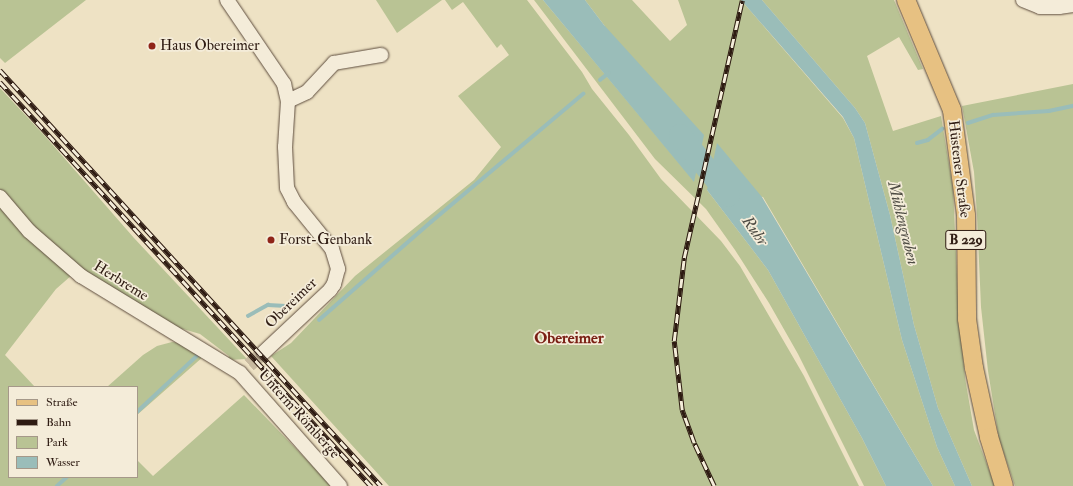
<!DOCTYPE html>
<meta charset="utf-8">
<style>
body{margin:0}
#map{position:relative;width:1073px;height:486px;overflow:hidden;background:#eee2c4;font-family:"IM FELL Double Pica",serif}
div>[style]{position:absolute}
[style*='--x']{left:calc(var(--x)*1px);top:calc(var(--y)*1px);width:calc(var(--w)*1px);rotate:calc(var(--a)*1deg)}
.green>*{inset:0;background:#b9c394}
.water>*{inset:0;background:#9abdb9}
.stream>*{height:3.5px;margin:-1.75px;padding:0 1.75px;transform-origin:1.75px;border-radius:1.75px;background:#9abdb9}
.river>*{height:22px;margin:-11px;padding:0 11px;transform-origin:11px;border-radius:11px;background:#9abdb9}
.minor-tunnel>*{height:14px;margin-top:-7px;transform-origin:0;background:repeating-linear-gradient(90deg,#c8baa0 0 14px,transparent 0 21px)}
.roads{filter:drop-shadow(0 0 1px #5e4d3e) drop-shadow(0 0 1px #5e4d3e)}
.minor>*{height:14px;margin:-7px;padding:0 7px;transform-origin:7px;border-radius:7px;background:#f4ecd9}
.major>*{height:18px;margin:-9px;padding:0 9px;transform-origin:9px;border-radius:9px;background:#e7c182}
.rail>*{height:4.5px;margin-top:-2.25px;transform-origin:0;background:repeating-linear-gradient(90deg,#f4ecd9 0 9px,#2e1b12 0 18px);box-sizing:border-box;border-block:1px solid #2e1b12}
.dots>*{width:11px;height:11px;translate:-50% -50%;box-sizing:border-box;border:2px solid #f4ecd9;border-radius:50%}
span{translate:-50% -50%;white-space:nowrap;text-align:center;line-height:1.15;-webkit-text-stroke:3.5px #f4ecd9;paint-order:stroke}
.shield-label span{padding:1px 3px;background:#f4ecd9;border:1px solid;border-radius:3px;-webkit-text-stroke-width:0}
.shield-label{font-size:14px;color:#2e1b12;font-weight:700}
.poi-label{font-size:15px;color:#2e1b12}
.left{translate:0 -50%;text-align:left}
.street-label{font-size:15px;color:#2e1b12}
.water-label{font-size:16px;color:#4e4c44;font-style:italic}
.neighbourhood-label{font-size:16px;color:#7a1f14;font-weight:700}
.legend{position:absolute;left:8px;top:386px;width:130px;height:92px;box-sizing:border-box;background:#f4ecd9;border:1px solid #a59889;margin:0;padding:5px 7px;list-style:none;font-size:12px;color:#2e1b12}
.legend li{display:flex;align-items:center;gap:8px;height:20px}
.legend b{width:20px;border:1px solid #a59889}
</style>
<div id="map">
<div class="green">
<i style="clip-path:polygon(0 0,86px 0,5px 63px,0 58px)"></i>
<i style="clip-path:polygon(376px 0,442px 0,397px 33px)"></i>
<i style="clip-path:polygon(445px 0,527px 0,582px 72px,592px 89px,629px 135px,661px 179px,721px 241px,740px 266px,804px 376px,859px 486px,389px 486px,271px 356px,291px 343px,355px 276px,474px 180px,501px 147px,458px 96px,509px 55px,501px 44px,497px 48px,463px 2px,452px 10px)"></i>
<i style="clip-path:polygon(534px 0,543px 0,694px 181px,604px 25px,585px 0,632px 0,670px 41px,687px 25px,678px 0,741px 0,843px 118px,854px 138px,902px 340px,937px 447px,955px 486px,933px 486px,763px 197px,707px 190px,768px 270px,862px 438px,886px 486px,864px 486px,798px 354px,769px 303px,735px 250px,706px 209px,655px 159px)"></i>
<i style="clip-path:polygon(762px 0,894px 0,923px 69px,918px 70px,899px 37px,867px 56px,893px 131px,941px 116px,953px 188px,958px 297px,965px 378px,974px 430px,995px 486px,972px 486px,938px 408px,914px 325px,890px 215px,865px 123px,855px 108px)"></i>
<i style="clip-path:polygon(1073px 84px,1073px 486px,1015px 486px,999px 439px,988px 371px,981px 307px,977px 215px,974px 172px,962px 106px)"></i>
<i style="clip-path:polygon(0 88px,45px 136px,134px 238px,247px 359px,227px 360px,229px 356px,200px 334px,183px 329px,180px 331px,92px 277px,58px 250px,27px 220px,0 189px)"></i>
<i style="clip-path:polygon(0 206px,72px 275px,56px 289px,5px 355px,35px 387px,9px 387px,9px 477px,137px 477px,137px 460px,153px 476px,244px 395px,332px 486px,0 486px)"></i>
<i style="clip-path:polygon(172px 342px,183px 343px,204px 356px,137px 415px,137px 387px,107px 387px,143px 355px,157px 346px)"></i>
</div>
<div class="water">
<i style="clip-path:polygon(543px 0,585px 0,604px 25px,704px 135px,694px 182px)"></i>
<i style="clip-path:polygon(741px 0,762px 0,855px 108px,865px 123px,890px 215px,914px 325px,938px 408px,972px 486px,955px 486px,937px 447px,902px 340px,854px 138px,843px 117px)"></i>
<i style="clip-path:polygon(717px 143px,762px 197px,933px 486px,886px 486px,862px 438px,768px 270px,707px 190px)"></i>
</div>
<div class="stream">
<i style="--x:600;--y:80;--w:11;--a:-38"></i>
<i style="--x:968;--y:123;--w:26;--a:-18"></i>
<i style="--x:993;--y:115;--w:56;--a:-4.1"></i>
<i style="--x:1049;--y:111;--w:25;--a:-12"></i>
<i style="--x:917;--y:143;--w:11;--a:-15"></i>
<i style="--x:928;--y:140;--w:18;--a:-38"></i>
<i style="--x:248;--y:316;--w:23;--a:-29"></i>
<i style="--x:268;--y:305;--w:18;--a:3"></i>
<i style="--x:319;--y:320;--w:149;--a:-41.2"></i>
<i style="--x:431;--y:222;--w:199;--a:-40.1"></i>
<i style="--x:137;--y:412;--w:83;--a:-43.1"></i>
<i style="--x:57;--y:486;--w:13;--a:-42"></i>
</div>
<div class="river">
<i style="--x:680;--y:135;--w:78;--a:51.2"></i>
</div>
<div class="minor-tunnel">
<i style="--x:249;--y:365;--w:20;--a:-41"></i>
</div>
<div class="roads">
<div class="minor">
<i style="--x:227;--y:0;--w:102;--a:55.8"></i>
<i style="--x:284;--y:84;--w:17;--a:77"></i>
<i style="--x:288;--y:101;--w:46;--a:93.7"></i>
<i style="--x:285;--y:147;--w:41;--a:87.2"></i>
<i style="--x:287;--y:188;--w:16;--a:63"></i>
<i style="--x:294;--y:202;--w:60;--a:51"></i>
<i style="--x:332;--y:249;--w:21;--a:73"></i>
<i style="--x:338;--y:269;--w:16;--a:105"></i>
<i style="--x:334;--y:284;--w:7;--a:124"></i>
<i style="--x:330;--y:290;--w:91;--a:136.8"></i>
<i style="--x:1023;--y:0;--w:18;--a:22"></i>
<i style="--x:1040;--y:7;--w:19;--a:0"></i>
<i style="--x:1059;--y:7;--w:14;--a:-8"></i>
<i style="--x:288;--y:101;--w:21;--a:-25"></i>
<i style="--x:307;--y:92;--w:40;--a:-47"></i>
<i style="--x:334;--y:63;--w:48;--a:-9.7"></i>
<i style="--x:0;--y:197;--w:45;--a:49.5"></i>
<i style="--x:29;--y:231;--w:69;--a:40.9"></i>
<i style="--x:81;--y:276;--w:186;--a:31.4"></i>
<i style="--x:240;--y:373;--w:151;--a:48.5"></i>
</div>
<div class="major">
<i style="--x:906;--y:0;--w:119;--a:67.3"></i>
<i style="--x:952;--y:110;--w:106;--a:82.4"></i>
<i style="--x:966;--y:215;--w:104;--a:89.4"></i>
<i style="--x:967;--y:319;--w:49;--a:81.9"></i>
<i style="--x:974;--y:368;--w:71;--a:77.7"></i>
<i style="--x:989;--y:437;--w:51;--a:73"></i>
</div>
</div>
<div class="rail">
<i style="--x:0;--y:70;--w:564;--a:47.51"></i>
<i style="--x:0;--y:82;--w:549;--a:47.44"></i>
<i style="--x:714;--y:486;--w:47;--a:-114.9"></i>
<i style="--x:694;--y:443;--w:35;--a:-110"></i>
<i style="--x:682;--y:410;--w:69;--a:-96.6"></i>
<i style="--x:674;--y:341;--w:84;--a:-83.1"></i>
<i style="--x:684;--y:258;--w:264;--a:-77.3"></i>
</div>
<div class="dots">
<i style="left:152px;top:46px;background:#8f2418"></i>
<i style="left:271px;top:240px;background:#8f2418"></i>
</div>
<div class="shield-label">
<span style="left:966px;top:240px">B 229</span>
</div>
<div class="poi-label">
<span class="left" style="left:160px;top:46px">Haus Obereimer</span>
<span class="left" style="left:279px;top:240px">Forst-Genbank</span>
</div>
<div class="street-label">
<span style="left:959px;top:169px;rotate:83deg">Hüstener Straße</span>
<span style="left:121px;top:281px;rotate:32deg">Herbreme</span>
<span style="left:291px;top:303px;rotate:-44deg">Obereimer</span>
<span style="left:299px;top:414px;rotate:48deg">Unterm Römberge</span>
</div>
<div class="water-label">
<span style="left:903px;top:223px;rotate:76deg">Mühlengraben</span>
<span style="left:755px;top:231px;rotate:54deg">Ruhr</span>
</div>
<div class="neighbourhood-label">
<span style="left:569px;top:338px">Obereimer</span>
</div>
<ul class="legend">
<li><b style="height:5px;background:#e7c182"></b>Straße</li>
<li><b style="height:5px;background:#2e1b12"></b>Bahn</li>
<li><b style="height:11px;background:#b9c394"></b>Park</li>
<li><b style="height:11px;background:#9abdb9"></b>Wasser</li>
</ul>
</div>
